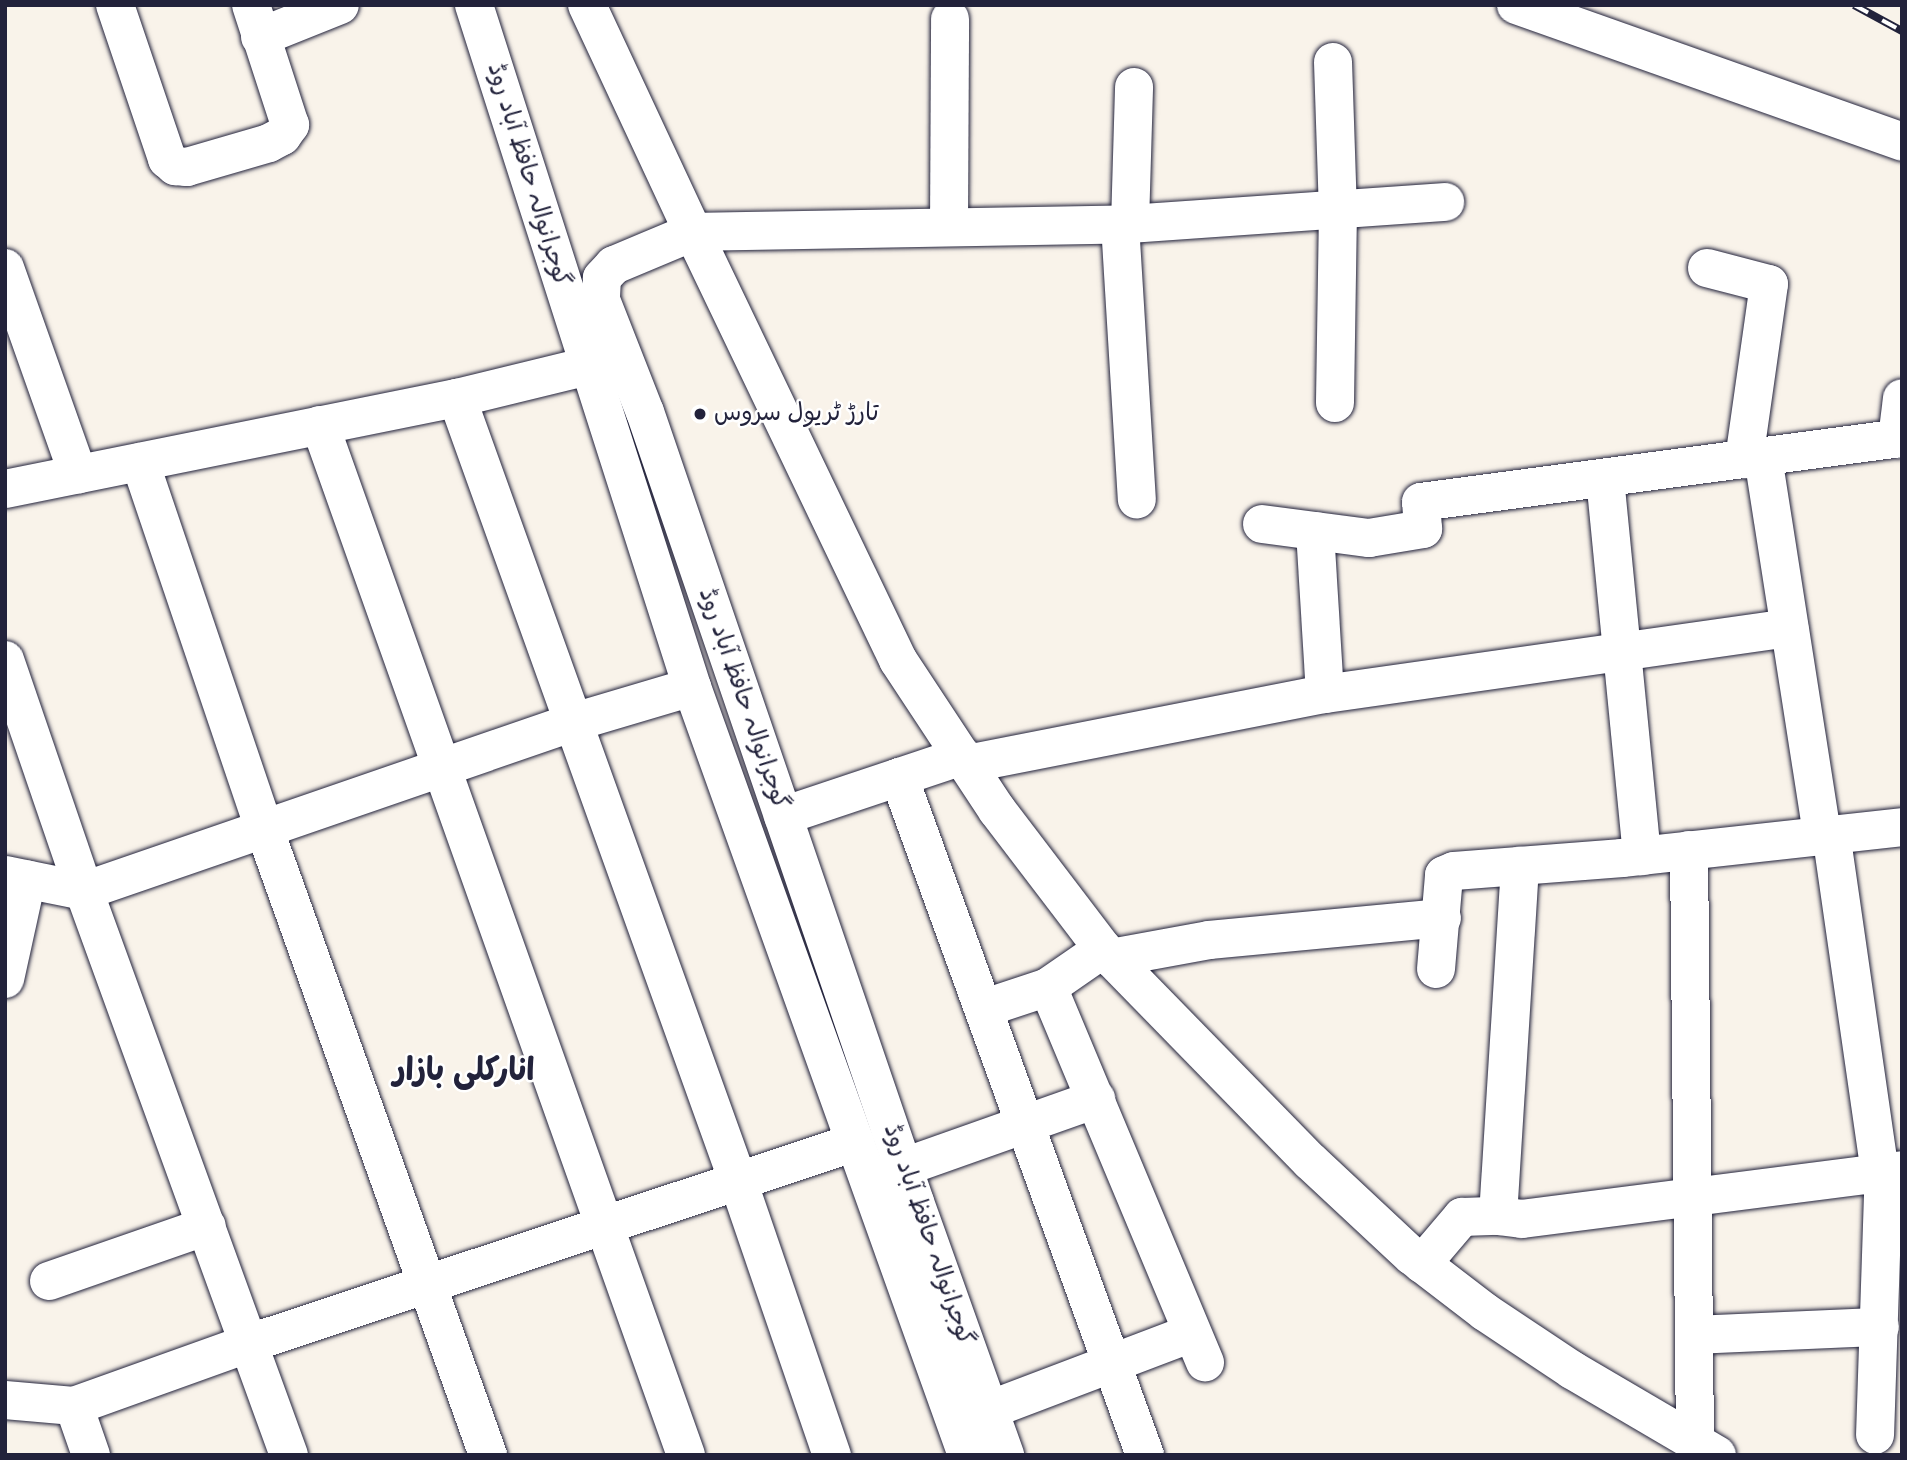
<!DOCTYPE html>
<meta charset="utf-8">
<style>
body{margin:0}
#map{position:relative;width:1907px;height:1460px;overflow:hidden;background:#f9f3ea;font-family:Mynerve,"Playpen Sans Arabic",sans-serif}
div>[style]{position:absolute}
[style*='--x']{left:calc(var(--x)*1px);top:calc(var(--y)*1px);width:calc(var(--w)*1px);rotate:calc(var(--a)*1deg)}
.roads{filter:drop-shadow(0 0 2px #22223b) drop-shadow(0 0 2px #22223b)}
.minor>*{height:38px;margin:-19px;padding:0 19px;transform-origin:19px;border-radius:19px;background:#fff}
.major>*{height:38px;margin:-19px;padding:0 19px;transform-origin:19px;border-radius:19px;background:#fff}
.rail>*{height:8px;margin-top:-4px;transform-origin:0;background:repeating-linear-gradient(90deg,#fff 0 16px,#22223b 0 32px);box-sizing:border-box;border-block:2px solid #22223b}
.dots>*{width:19px;height:19px;translate:-50% -50%;box-sizing:border-box;border:4px solid #fff;border-radius:50%}
span{translate:-50% -50%;white-space:nowrap;text-align:center;line-height:1.15;-webkit-text-stroke:5px #fff;paint-order:stroke}
.street-label{font-size:24px;color:#22223b}
.poi-label{font-size:24px;color:#22223b}
.left{translate:0 -50%;text-align:left}
.district-label{font-size:32px;color:#22223b;font-weight:700}
.frame{position:absolute;inset:0;border:7px solid #22223b;pointer-events:none}
</style>
<div id="map">
<div class="roads">
<div class="minor">
<i style="--x:115;--y:5;--w:163;--a:71.3"></i>
<i style="--x:167;--y:159;--w:11;--a:41"></i>
<i style="--x:175;--y:166;--w:12;--a:5"></i>
<i style="--x:187;--y:167;--w:85;--a:-16.3"></i>
<i style="--x:269;--y:143;--w:15;--a:-28"></i>
<i style="--x:282;--y:136;--w:14;--a:-54"></i>
<i style="--x:290;--y:125;--w:126;--a:-108"></i>
<i style="--x:1516;--y:5;--w:410;--a:19.5"></i>
<i style="--x:260;--y:37;--w:86;--a:-21.8"></i>
<i style="--x:1333;--y:62;--w:148;--a:88.1"></i>
<i style="--x:1338;--y:210;--w:193;--a:90.9"></i>
<i style="--x:1120;--y:224;--w:276;--a:86.5"></i>
<i style="--x:1130;--y:224;--w:137;--a:-88.3"></i>
<i style="--x:949;--y:227;--w:208;--a:-89.7"></i>
<i style="--x:693;--y:232;--w:437;--a:-1"></i>
<i style="--x:1130;--y:224;--w:316;--a:-4"></i>
<i style="--x:5;--y:268;--w:219;--a:70.5"></i>
<i style="--x:1707;--y:268;--w:64;--a:14.5"></i>
<i style="--x:1769;--y:284;--w:177;--a:98.1"></i>
<i style="--x:457;--y:398;--w:832;--a:70.26"></i>
<i style="--x:738;--y:1181;--w:290;--a:71.1"></i>
<i style="--x:320;--y:425;--w:1093;--a:70.44"></i>
<i style="--x:1897;--y:439;--w:41;--a:-83"></i>
<i style="--x:1763;--y:457;--w:382;--a:81.1"></i>
<i style="--x:140;--y:462;--w:386;--a:71.3"></i>
<i style="--x:264;--y:828;--w:666;--a:70.34"></i>
<i style="--x:1605;--y:478;--w:380;--a:84.4"></i>
<i style="--x:5;--y:489;--w:461;--a:-11.4"></i>
<i style="--x:457;--y:398;--w:135;--a:-13.7"></i>
<i style="--x:1262;--y:524;--w:108;--a:7.5"></i>
<i style="--x:1369;--y:538;--w:55;--a:-9.5"></i>
<i style="--x:1423;--y:529;--w:27;--a:-94"></i>
<i style="--x:1421;--y:502;--w:485;--a:-7.6"></i>
<i style="--x:1315;--y:531;--w:163;--a:86.5"></i>
<i style="--x:5;--y:660;--w:244;--a:71.1"></i>
<i style="--x:84;--y:891;--w:600;--a:70.03"></i>
<i style="--x:967;--y:764;--w:365;--a:-11.1"></i>
<i style="--x:1325;--y:694;--w:469;--a:-8.1"></i>
<i style="--x:899;--y:777;--w:721;--a:70.06"></i>
<i style="--x:783;--y:816;--w:189;--a:-18.5"></i>
<i style="--x:1831;--y:833;--w:366;--a:81.8"></i>
<i style="--x:1883;--y:1195;--w:240;--a:91.9"></i>
<i style="--x:1689;--y:850;--w:592;--a:89.42"></i>
<i style="--x:5;--y:875;--w:81;--a:11.4"></i>
<i style="--x:84;--y:891;--w:518;--a:-19.03"></i>
<i style="--x:574;--y:722;--w:123;--a:-16.5"></i>
<i style="--x:1111;--y:958;--w:100;--a:-10.4"></i>
<i style="--x:1209;--y:940;--w:234;--a:-5.4"></i>
<i style="--x:1436;--y:969;--w:94;--a:-85.1"></i>
<i style="--x:1444;--y:875;--w:11;--a:-22"></i>
<i style="--x:1454;--y:871;--w:169;--a:-4.4"></i>
<i style="--x:1622;--y:858;--w:282;--a:-6.3"></i>
<i style="--x:5;--y:979;--w:102;--a:-77.6"></i>
<i style="--x:1048;--y:987;--w:407;--a:67.3"></i>
<i style="--x:985;--y:1008;--w:66;--a:-18.4"></i>
<i style="--x:1048;--y:987;--w:67;--a:-34.6"></i>
<i style="--x:904;--y:1167;--w:204;--a:-19.5"></i>
<i style="--x:1498;--y:1216;--w:351;--a:-86.4"></i>
<i style="--x:1422;--y:1264;--w:62;--a:-49.6"></i>
<i style="--x:1462;--y:1217;--w:36;--a:-2"></i>
<i style="--x:1498;--y:1216;--w:24;--a:7"></i>
<i style="--x:1522;--y:1219;--w:383;--a:-7.3"></i>
<i style="--x:49;--y:1281;--w:167;--a:-19.2"></i>
<i style="--x:1695;--y:1335;--w:185;--a:-2.5"></i>
<i style="--x:5;--y:1400;--w:69;--a:5"></i>
<i style="--x:74;--y:1406;--w:187;--a:-19.7"></i>
<i style="--x:250;--y:1343;--w:638;--a:-18.35"></i>
<i style="--x:74;--y:1406;--w:52;--a:70.9"></i>
<i style="--x:989;--y:1410;--w:217;--a:-20.8"></i>
</div>
<div class="major">
<i style="--x:474;--y:5;--w:716;--a:72.27"></i>
<i style="--x:692;--y:687;--w:816;--a:70.3"></i>
<i style="--x:587;--y:5;--w:251;--a:65"></i>
<i style="--x:693;--y:232;--w:86;--a:157.3"></i>
<i style="--x:614;--y:265;--w:18;--a:133"></i>
<i style="--x:602;--y:278;--w:22;--a:93"></i>
<i style="--x:601;--y:300;--w:120;--a:68.6"></i>
<i style="--x:645;--y:412;--w:835;--a:71.13"></i>
<i style="--x:915;--y:1202;--w:269;--a:70.4"></i>
<i style="--x:693;--y:232;--w:475;--a:64.4"></i>
<i style="--x:898;--y:660;--w:180;--a:56.6"></i>
<i style="--x:997;--y:810;--w:175;--a:52.7"></i>
<i style="--x:1103;--y:949;--w:296;--a:45.7"></i>
<i style="--x:1310;--y:1161;--w:139;--a:43"></i>
<i style="--x:1412;--y:1256;--w:92;--a:37.5"></i>
<i style="--x:1485;--y:1312;--w:105;--a:33.7"></i>
<i style="--x:1572;--y:1370;--w:168;--a:30.4"></i>
</div>
</div>
<div class="rail">
<i style="--x:1854;--y:5;--w:55;--a:28.4"></i>
</div>
<div class="dots">
<i style="left:700px;top:414px;background:#22223b"></i>
</div>
<div class="street-label">
<span style="left:528px;top:175px;rotate:73deg">گوجرانوالہ حافظ آباد روڈ</span>
<span style="left:743px;top:699px;rotate:71deg">گوجرانوالہ حافظ آباد روڈ</span>
<span style="left:928px;top:1235px;rotate:71deg">گوجرانوالہ حافظ آباد روڈ</span>
</div>
<div class="poi-label">
<span class="left" style="left:714px;top:414px">تارڑ ٹریول سروس</span>
</div>
<div class="district-label">
<span style="left:464px;top:1071px">انارکلی بازار</span>
</div>
<div class="frame"></div>
</div>
